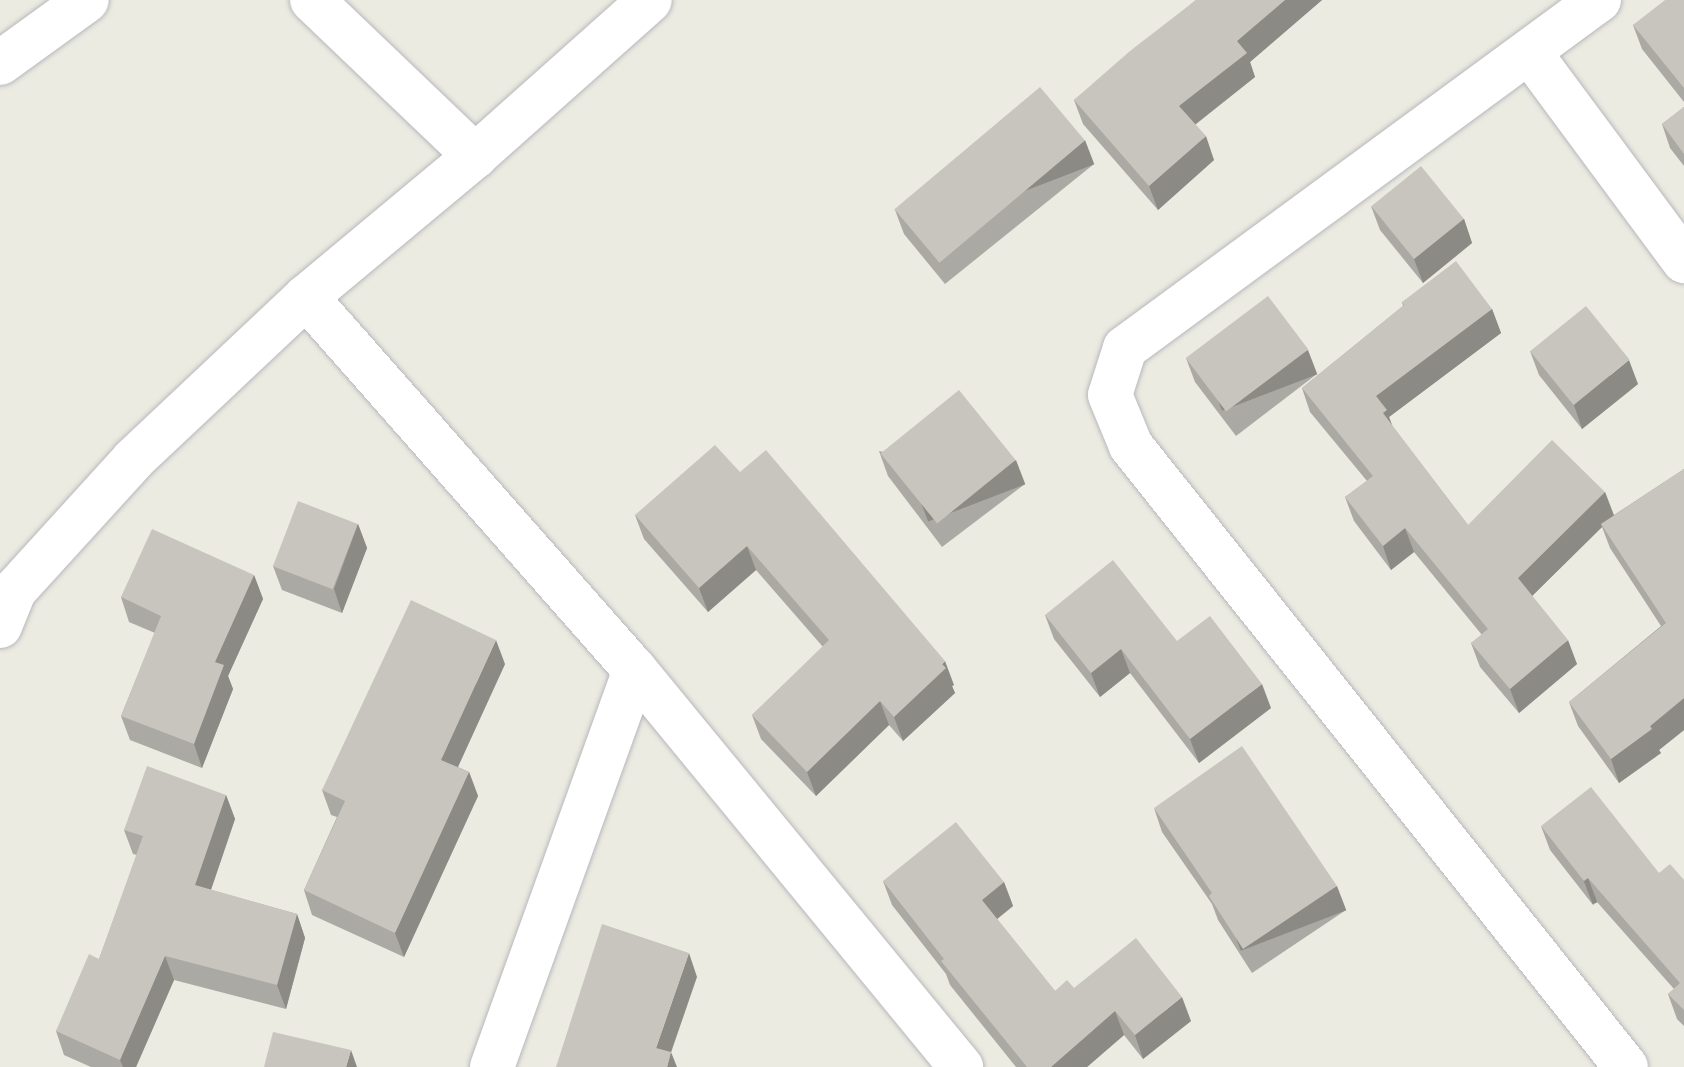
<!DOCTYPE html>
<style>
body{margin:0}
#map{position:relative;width:1684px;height:1067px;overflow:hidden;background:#ecebe1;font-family:"Asap Condensed",sans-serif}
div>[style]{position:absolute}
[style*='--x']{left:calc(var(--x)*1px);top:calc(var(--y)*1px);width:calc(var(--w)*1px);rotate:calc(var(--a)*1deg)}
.roads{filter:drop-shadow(0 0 2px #b7b8bd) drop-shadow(0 0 2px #b7b8bd)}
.minor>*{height:44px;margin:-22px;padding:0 22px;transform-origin:22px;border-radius:22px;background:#fff}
.wall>*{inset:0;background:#aba9a3}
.shaded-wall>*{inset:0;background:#8b8a85;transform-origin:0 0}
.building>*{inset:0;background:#c7c5be;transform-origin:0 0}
span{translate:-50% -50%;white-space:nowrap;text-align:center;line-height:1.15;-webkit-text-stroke:8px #fff;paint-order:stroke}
</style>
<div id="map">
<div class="roads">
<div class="minor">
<i style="--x:312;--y:0;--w:226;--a:43.7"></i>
<i style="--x:1599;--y:0;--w:588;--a:143.71"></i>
<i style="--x:1125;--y:348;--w:49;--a:107.7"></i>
<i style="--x:1110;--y:395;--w:55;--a:67.6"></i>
<i style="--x:1131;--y:446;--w:794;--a:51.44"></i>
<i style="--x:1530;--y:53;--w:259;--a:53.5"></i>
<i style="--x:0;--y:63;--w:107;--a:-35.9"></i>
<i style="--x:306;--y:297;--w:497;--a:48.6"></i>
<i style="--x:635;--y:670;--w:514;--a:50.61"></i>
<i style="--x:0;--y:626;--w:38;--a:-68"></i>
<i style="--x:14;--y:591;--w:177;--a:-47.7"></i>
<i style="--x:133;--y:460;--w:238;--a:-43.3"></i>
<i style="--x:306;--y:297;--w:220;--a:-39.8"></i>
<i style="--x:475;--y:156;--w:234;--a:-41.7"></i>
<i style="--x:492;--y:1067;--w:422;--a:-70.2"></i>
</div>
</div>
<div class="wall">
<i style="clip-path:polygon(1196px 0,1322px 0,1250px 62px,1255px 77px,1195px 125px,1214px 160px,1158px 210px,1083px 124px,1074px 100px)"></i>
<i style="clip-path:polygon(1684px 0,1684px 102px,1642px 49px,1633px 25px)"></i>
<i style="clip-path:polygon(1684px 107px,1684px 166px,1670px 148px,1662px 124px)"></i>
<i style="clip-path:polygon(1094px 164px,945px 284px,904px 234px,895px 210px)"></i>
<i style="clip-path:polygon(1371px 206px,1464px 219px,1472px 243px,1423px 283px,1380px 230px)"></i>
<i style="clip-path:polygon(1402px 302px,1492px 309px,1501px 333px,1389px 417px,1393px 427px,1468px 525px,1605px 492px,1614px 515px,1684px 469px,1684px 730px,1659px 750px,1661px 753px,1619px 783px,1578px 726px,1569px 702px,1661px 626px,1610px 548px,1602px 527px,1532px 596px,1577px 664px,1519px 713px,1480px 667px,1471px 643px,1482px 635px,1414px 552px,1391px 570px,1354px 521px,1345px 497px,1367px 481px,1310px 412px,1302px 388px,1403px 306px)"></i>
<i style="clip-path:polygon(1530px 351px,1638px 384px,1582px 429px,1539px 375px)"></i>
<i style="clip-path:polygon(1186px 358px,1317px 374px,1236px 436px,1195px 382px)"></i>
<i style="clip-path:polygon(879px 451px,1025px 484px,942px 547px,888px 476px)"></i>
<i style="clip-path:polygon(740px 472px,954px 685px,952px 686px,955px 693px,903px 741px,889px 725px,816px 796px,761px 739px,752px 715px,823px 647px,756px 570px,708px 612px,644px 539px,635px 515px)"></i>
<i style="clip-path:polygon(358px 524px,367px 548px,342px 613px,282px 590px,273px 566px)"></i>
<i style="clip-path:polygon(254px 575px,263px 599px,228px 676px,233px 689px,202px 768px,130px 740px,121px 716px,155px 633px,129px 622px,121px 597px)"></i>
<i style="clip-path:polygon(1045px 615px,1177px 641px,1271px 708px,1199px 763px,1130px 673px,1100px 697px,1054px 639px)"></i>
<i style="clip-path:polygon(505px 664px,458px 767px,469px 772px,478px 796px,404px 957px,312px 915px,304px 890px,337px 817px,331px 815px,322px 790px)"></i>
<i style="clip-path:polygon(226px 795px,235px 819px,211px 890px,297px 914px,305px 938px,286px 1009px,174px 980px,136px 1067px,91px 1067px,64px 1055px,56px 1031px,99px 959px,137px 855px,133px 854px,124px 830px)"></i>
<i style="clip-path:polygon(1154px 808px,1346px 910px,1252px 973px,1218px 920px,1212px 904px,1162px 832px)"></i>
<i style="clip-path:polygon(1541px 826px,1659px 873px,1684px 880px,1684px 1026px,1677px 1019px,1668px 994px,1674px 989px,1597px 902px,1593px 905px,1550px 850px)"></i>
<i style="clip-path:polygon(883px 881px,1004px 882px,1013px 906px,997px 919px,1055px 991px,1074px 988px,1191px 1021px,1143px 1059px,1124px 1035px,1087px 1067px,1016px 1067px,950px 985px,946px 974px,892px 905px)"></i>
</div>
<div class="shaded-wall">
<i style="clip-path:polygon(1285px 0,1322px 0,1250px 62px,1255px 77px,1188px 130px,1179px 106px,1237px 41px)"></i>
<i style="clip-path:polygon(1206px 136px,1214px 160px,1158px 210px,1149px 186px)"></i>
<i style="left:1085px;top:140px;width:26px;height:191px;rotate:69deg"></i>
<i style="clip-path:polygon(1464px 219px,1472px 243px,1423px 283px,1414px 259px)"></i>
<i style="clip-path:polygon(1492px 309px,1501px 333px,1389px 417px,1395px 434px,1391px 438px,1376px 396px)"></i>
<i style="left:1308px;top:350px;width:26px;height:102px;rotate:69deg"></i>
<i style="clip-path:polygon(1629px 360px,1638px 384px,1582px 429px,1574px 405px)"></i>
<i style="left:1016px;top:460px;width:26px;height:104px;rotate:69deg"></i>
<i style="clip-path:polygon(1605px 492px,1614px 516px,1601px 524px,1602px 527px,1526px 602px,1518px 578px)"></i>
<i style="clip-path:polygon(358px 524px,367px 548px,342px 613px,334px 589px)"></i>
<i style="clip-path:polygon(1405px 528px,1414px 552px,1391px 570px,1383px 546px)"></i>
<i style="clip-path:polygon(747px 546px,756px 570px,708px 612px,699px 588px)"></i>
<i style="clip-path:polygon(254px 575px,263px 599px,228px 676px,233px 689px,202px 768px,194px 744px,215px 662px)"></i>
<i style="clip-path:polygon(496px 640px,505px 664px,450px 784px,441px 760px)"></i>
<i style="clip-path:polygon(1568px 640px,1577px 664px,1519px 713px,1510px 689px)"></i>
<i style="clip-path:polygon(1121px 649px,1130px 673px,1100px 697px,1091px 673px)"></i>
<i style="clip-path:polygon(945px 661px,954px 685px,952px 686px,955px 693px,903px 741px,894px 717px)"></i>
<i style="clip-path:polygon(1262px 684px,1271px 708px,1199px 763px,1190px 739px)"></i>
<i style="clip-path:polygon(1684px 698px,1684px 730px,1659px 750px,1661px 753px,1619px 783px,1611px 759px)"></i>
<i style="clip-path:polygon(880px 701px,889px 725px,816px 796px,807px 772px)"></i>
<i style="clip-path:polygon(469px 772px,478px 796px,404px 957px,395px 933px)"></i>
<i style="clip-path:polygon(226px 795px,235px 819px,204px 910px,195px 885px)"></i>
<i style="left:1588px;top:878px;width:26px;height:5px;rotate:69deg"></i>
<i style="clip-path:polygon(1004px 882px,1013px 906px,991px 924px,982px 900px)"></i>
<i style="left:1337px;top:886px;width:26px;height:113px;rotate:69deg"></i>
<i style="clip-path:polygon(297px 914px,305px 938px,286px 1009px,277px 985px)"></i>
<i style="clip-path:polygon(689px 953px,697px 977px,666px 1067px,656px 1048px)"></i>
<i style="clip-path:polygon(165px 956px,174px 980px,136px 1067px,123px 1067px,120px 1060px)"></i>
<i style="clip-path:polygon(1182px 997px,1191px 1021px,1143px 1059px,1135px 1035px)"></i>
<i style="clip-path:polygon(1115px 1011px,1124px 1035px,1087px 1067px,1051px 1067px)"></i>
<i style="clip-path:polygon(351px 1050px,357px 1067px,346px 1067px)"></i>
<i style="clip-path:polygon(671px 1052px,677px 1067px,667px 1067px)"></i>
</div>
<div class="building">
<i style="clip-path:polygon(1196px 0,1285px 0,1237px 41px,1247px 53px,1179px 106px,1206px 136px,1149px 186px,1074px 100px,1130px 51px)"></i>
<i style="clip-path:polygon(1665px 0,1684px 0,1684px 88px,1633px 25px)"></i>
<i style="left:1040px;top:87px;width:70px;height:190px;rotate:50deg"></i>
<i style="clip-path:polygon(1684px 107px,1684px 154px,1662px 124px)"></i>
<i style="left:1421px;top:166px;width:68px;height:64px;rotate:51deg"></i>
<i style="clip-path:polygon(1456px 261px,1492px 309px,1376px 396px,1387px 410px,1383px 413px,1468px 525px,1552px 440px,1605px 492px,1518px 578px,1568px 640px,1510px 689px,1471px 643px,1488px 629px,1405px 528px,1383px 546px,1345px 497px,1373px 476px,1302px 388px,1404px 305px,1402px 302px)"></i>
<i style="left:1268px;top:296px;width:67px;height:103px;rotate:53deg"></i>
<i style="left:1586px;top:306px;width:69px;height:72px;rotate:51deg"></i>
<i style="left:959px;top:390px;width:90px;height:101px;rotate:51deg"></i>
<i style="clip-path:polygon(715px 445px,740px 472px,766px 450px,945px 661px,942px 664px,946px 668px,894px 717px,880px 701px,807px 772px,752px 715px,829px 640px,747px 546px,699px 588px,635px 515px)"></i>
<i style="clip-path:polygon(1684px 469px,1684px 698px,1650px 726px,1652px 729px,1611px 759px,1569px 702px,1666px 623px,1601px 524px)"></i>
<i style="left:298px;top:501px;width:64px;height:70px;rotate:21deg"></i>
<i style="clip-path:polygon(152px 529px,254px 575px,215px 662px,224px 665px,194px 744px,121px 716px,161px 616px,121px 597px)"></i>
<i style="clip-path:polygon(1113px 560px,1177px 641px,1210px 616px,1262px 684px,1190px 739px,1121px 649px,1091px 673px,1045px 615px)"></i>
<i style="clip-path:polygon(411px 600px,496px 640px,441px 760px,469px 772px,395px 933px,304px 890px,345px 801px,322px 790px)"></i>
<i style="clip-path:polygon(1242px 746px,1337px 886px,1243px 949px,1209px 896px,1212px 893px,1154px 808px)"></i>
<i style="clip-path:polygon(147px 766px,226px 795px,195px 885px,297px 914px,277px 985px,165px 956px,120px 1060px,56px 1031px,89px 954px,99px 959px,143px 836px,124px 830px)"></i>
<i style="clip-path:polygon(1591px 787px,1659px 873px,1670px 864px,1684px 880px,1684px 1010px,1668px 994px,1680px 983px,1588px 878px,1584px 881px,1541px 826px)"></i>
<i style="clip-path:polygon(956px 822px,1004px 882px,982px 900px,1055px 991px,1067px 980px,1074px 988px,1136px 938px,1182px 997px,1135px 1035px,1115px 1011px,1051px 1067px,1027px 1067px,941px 961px,944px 959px,883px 881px)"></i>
<i style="clip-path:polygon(602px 924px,689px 953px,656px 1048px,671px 1052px,667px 1067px,556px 1067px)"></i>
<i style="clip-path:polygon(273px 1032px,351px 1050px,346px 1067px,264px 1067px)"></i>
</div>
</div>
